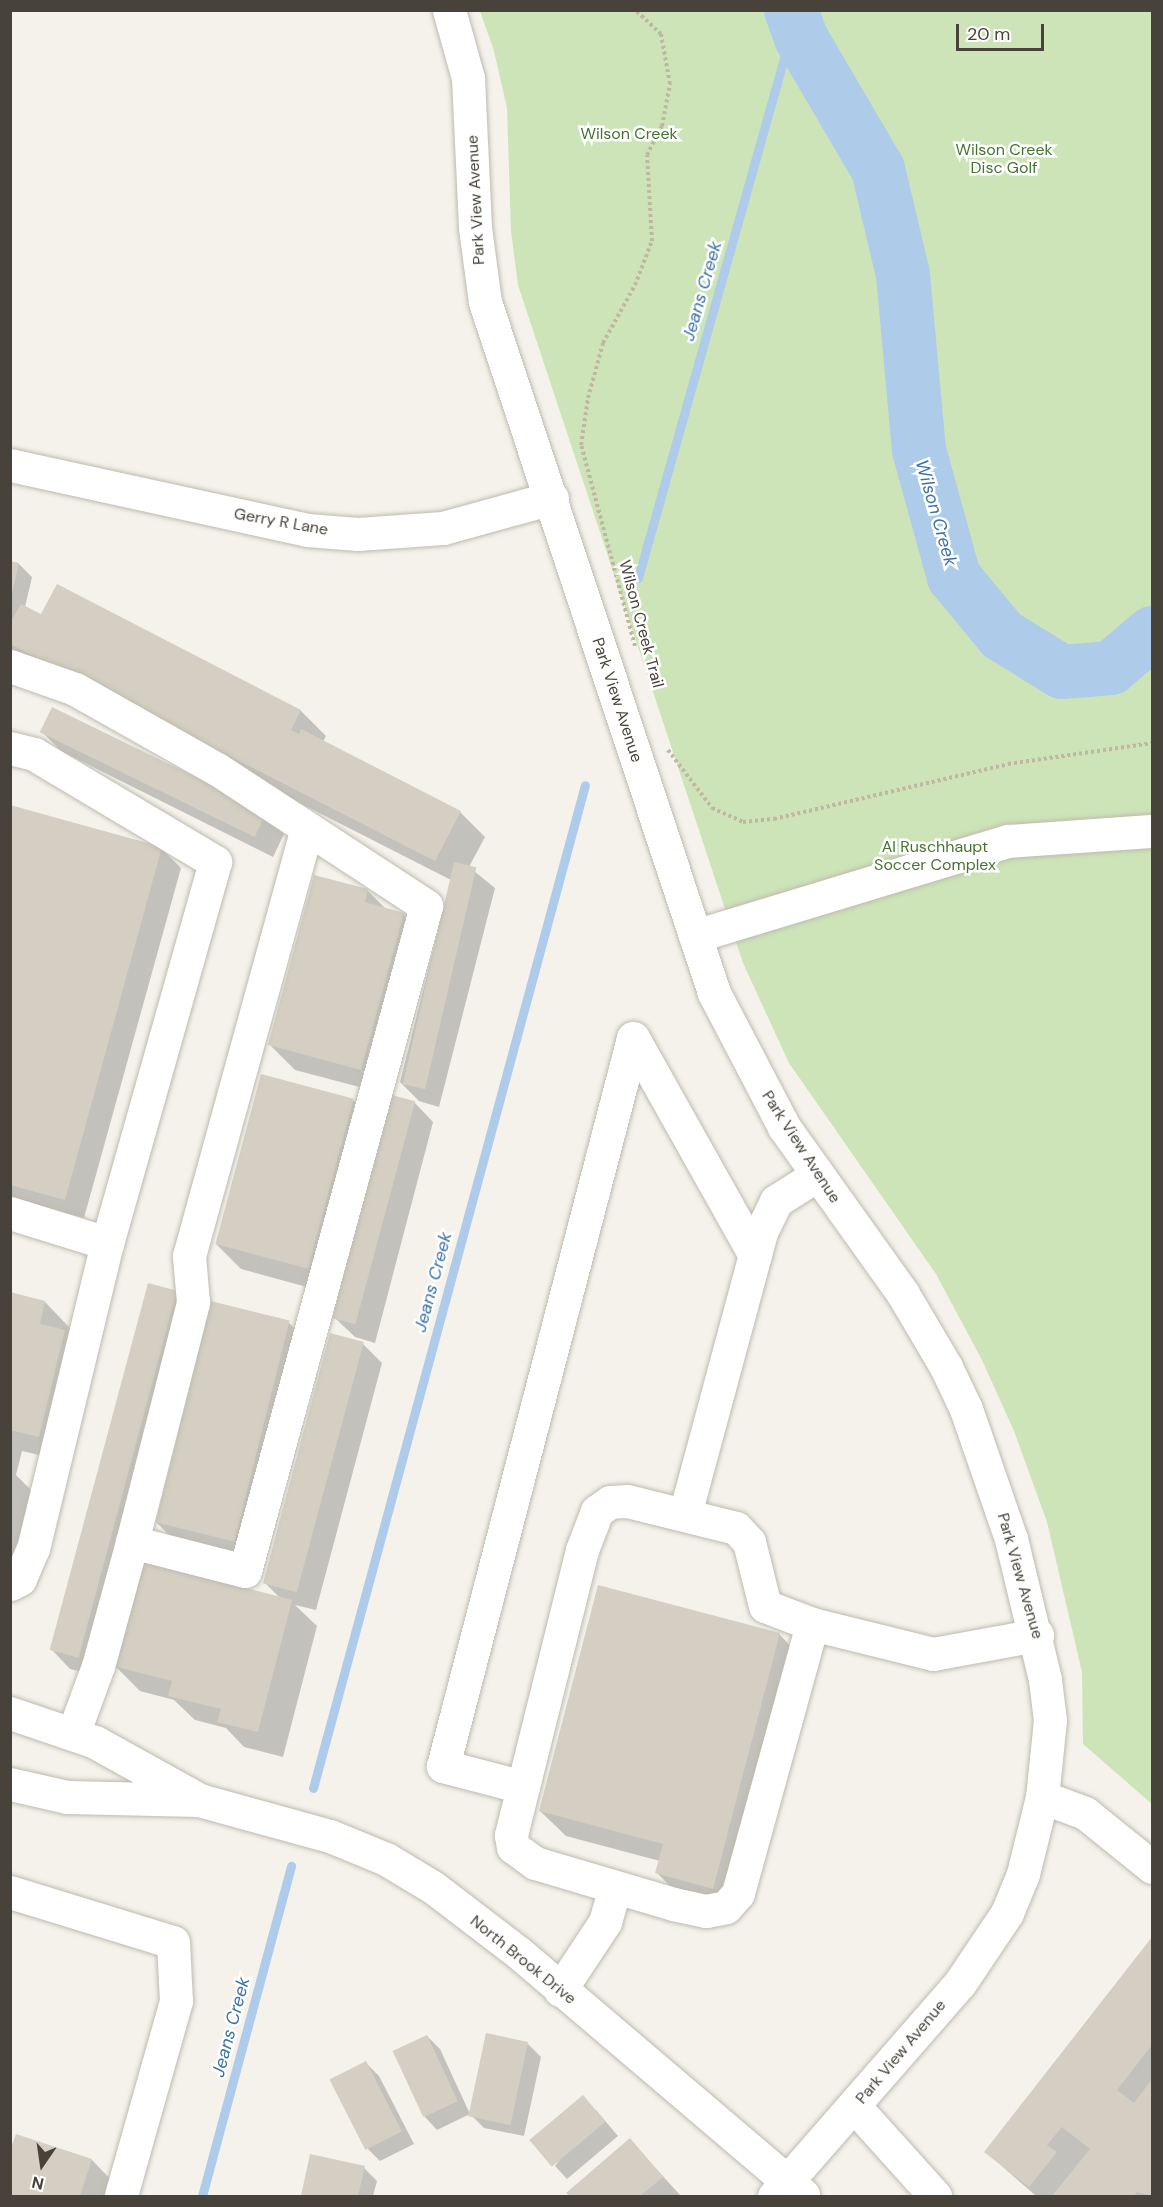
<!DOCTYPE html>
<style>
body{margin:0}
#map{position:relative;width:1163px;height:2207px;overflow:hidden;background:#f4f2eb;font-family:"DM Sans",sans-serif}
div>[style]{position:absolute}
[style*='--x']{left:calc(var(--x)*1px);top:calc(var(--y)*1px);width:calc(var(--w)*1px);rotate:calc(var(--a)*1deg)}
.green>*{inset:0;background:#cce4b8}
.shadow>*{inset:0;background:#0003}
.stream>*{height:9px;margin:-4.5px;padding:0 4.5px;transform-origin:4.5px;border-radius:4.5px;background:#aeccea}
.river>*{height:54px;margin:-27px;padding:0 27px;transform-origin:27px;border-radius:27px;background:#aeccea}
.building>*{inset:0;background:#d4cfc2;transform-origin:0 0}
.path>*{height:4px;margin-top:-2px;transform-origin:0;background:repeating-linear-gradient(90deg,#bfb7a1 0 3px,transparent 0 6px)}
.roads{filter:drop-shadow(0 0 2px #bfbaae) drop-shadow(0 0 2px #bfbaae)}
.minor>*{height:33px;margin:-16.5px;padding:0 16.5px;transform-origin:16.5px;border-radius:16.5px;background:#fff}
span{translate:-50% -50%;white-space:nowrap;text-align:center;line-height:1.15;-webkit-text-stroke:5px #fff;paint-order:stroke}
.park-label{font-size:16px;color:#457432}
.street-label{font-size:16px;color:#47433a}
.water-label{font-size:18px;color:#3d72a9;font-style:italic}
.frame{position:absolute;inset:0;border:12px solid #47433a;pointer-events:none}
.north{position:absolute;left:12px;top:2135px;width:60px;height:60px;-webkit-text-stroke:4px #fff;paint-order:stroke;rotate:193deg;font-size:16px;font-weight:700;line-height:24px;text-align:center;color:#47433a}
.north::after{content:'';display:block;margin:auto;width:21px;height:27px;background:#47433a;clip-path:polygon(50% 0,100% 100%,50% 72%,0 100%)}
.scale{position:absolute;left:956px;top:24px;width:88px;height:27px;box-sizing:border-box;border:3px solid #47433a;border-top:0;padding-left:8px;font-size:18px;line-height:21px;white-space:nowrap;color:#47433a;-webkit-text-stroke:4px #fff;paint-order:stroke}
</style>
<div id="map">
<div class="green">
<i style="clip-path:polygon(480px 11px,1152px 11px,1152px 1804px,1083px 1744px,1082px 1672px,1047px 1522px,1014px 1431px,982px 1360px,936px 1274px,789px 1063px,743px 963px,518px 285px,511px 231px,507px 108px,494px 51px)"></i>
</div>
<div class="shadow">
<i style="clip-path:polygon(10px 562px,19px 564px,32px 577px,25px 607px,42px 616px,57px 587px,301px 711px,326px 736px,323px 742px,460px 812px,485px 837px,469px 867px,495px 888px,439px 1107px,419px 1101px,400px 1082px,451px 880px,29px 665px,10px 648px)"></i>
<i style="clip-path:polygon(41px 731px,265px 815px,284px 834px,273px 857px,61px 751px)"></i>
<i style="clip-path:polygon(10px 807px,161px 848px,181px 868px,84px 1218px,10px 1198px)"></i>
<i style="clip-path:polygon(367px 890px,386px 909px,403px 914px,428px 939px,386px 1094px,295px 1070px,270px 1045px)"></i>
<i style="clip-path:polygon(353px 1100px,378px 1126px,332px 1294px,241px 1269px,216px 1244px)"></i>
<i style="clip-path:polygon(414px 1102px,433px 1122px,375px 1343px,355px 1337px,335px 1318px)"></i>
<i style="clip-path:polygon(176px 1293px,195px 1312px,94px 1675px,70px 1669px,51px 1649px)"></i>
<i style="clip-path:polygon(10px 1294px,45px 1302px,70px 1328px,64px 1461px,22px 1451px,16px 1475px,41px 1500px,10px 1574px)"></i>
<i style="clip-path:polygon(288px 1322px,314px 1347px,257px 1567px,181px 1547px,156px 1522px)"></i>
<i style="clip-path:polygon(363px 1344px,382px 1363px,316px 1610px,295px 1605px,317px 1626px,283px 1757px,244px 1747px,226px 1728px,195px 1720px,174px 1700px,140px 1691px,115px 1666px,280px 1598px,264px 1582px)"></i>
<i style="clip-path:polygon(779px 1634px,804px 1660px,738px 1913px,682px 1898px,657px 1873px,660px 1861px,566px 1836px,540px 1811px)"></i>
<i style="clip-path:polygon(1152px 1940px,1152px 2196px,1036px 2196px,986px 2152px)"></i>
<i style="clip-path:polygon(427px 2036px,440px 2049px,470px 2114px,437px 2130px,425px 2117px)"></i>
<i style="clip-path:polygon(528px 2044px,541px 2057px,524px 2136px,484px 2128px,471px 2115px)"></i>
<i style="clip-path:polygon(366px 2063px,379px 2076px,414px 2144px,380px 2161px,367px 2148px,332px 2081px)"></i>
<i style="clip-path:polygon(596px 2110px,618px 2136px,567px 2179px,555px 2166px)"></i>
<i style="clip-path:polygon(630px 2140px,681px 2196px,572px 2196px,568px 2193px)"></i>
<i style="clip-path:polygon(10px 2154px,92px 2160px,117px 2186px,113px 2196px,10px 2196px)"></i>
<i style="clip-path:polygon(312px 2156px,364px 2168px,377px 2181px,373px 2196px,302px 2196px)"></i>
</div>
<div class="stream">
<i style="--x:638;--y:578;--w:540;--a:-74.32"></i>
<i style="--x:784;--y:58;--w:49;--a:-81.7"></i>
<i style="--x:313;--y:1788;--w:1039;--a:-74.83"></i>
<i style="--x:202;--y:2196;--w:342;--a:-74.9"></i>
</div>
<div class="river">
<i style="--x:791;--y:10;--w:30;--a:70"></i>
<i style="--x:801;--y:38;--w:152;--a:59.6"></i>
<i style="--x:878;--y:169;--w:109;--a:76.7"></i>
<i style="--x:903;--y:275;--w:176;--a:84.8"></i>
<i style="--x:919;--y:450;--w:132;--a:74.6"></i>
<i style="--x:954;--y:577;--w:75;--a:50.4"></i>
<i style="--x:1002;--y:635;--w:70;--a:31.7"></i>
<i style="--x:1062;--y:672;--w:49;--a:-4.7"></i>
<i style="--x:1111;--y:668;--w:54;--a:-40.5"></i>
</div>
<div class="building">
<i style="clip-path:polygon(10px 561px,19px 563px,11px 598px,10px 598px)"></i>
<i style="clip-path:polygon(57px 584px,301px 710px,291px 730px,299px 734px,301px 729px,461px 811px,435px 861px,10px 644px,10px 623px,21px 604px,41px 614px)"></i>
<i style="left:52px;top:707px;width:239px;height:28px;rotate:26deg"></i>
<i style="clip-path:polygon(10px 805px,162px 847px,65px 1200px,10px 1185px)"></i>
<i style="left:454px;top:862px;width:23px;height:228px;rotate:13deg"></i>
<i style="clip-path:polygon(314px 875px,368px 889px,365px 902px,404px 913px,361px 1070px,268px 1045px)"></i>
<i style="left:261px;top:1074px;width:96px;height:176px;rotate:15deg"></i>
<i style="left:392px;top:1095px;width:24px;height:231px;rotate:15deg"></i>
<i style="left:148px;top:1283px;width:30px;height:380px;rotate:15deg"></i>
<i style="clip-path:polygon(10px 1292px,45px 1301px,40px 1324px,65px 1330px,39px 1437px,10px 1430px)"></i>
<i style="left:211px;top:1301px;width:81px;height:228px;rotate:14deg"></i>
<i style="left:330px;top:1333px;width:35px;height:259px;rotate:15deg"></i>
<i style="clip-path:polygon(141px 1560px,292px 1600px,258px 1732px,217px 1722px,221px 1709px,168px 1696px,172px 1681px,113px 1666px)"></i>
<i style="clip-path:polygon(598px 1585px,780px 1633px,713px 1889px,655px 1873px,663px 1844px,539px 1811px)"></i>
<i style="clip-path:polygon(1152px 1937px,1152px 2045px,1117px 2090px,1134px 2103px,1152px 2079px,1152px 2196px,1137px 2192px,1134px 2196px,1052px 2196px,1090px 2149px,1062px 2127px,1047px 2145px,1057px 2152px,1029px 2187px,984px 2152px)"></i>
<i style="left:486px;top:2033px;width:43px;height:85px;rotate:12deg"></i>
<i style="left:427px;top:2035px;width:73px;height:38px;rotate:65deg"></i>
<i style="left:366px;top:2061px;width:79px;height:41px;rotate:63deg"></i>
<i style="left:583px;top:2095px;width:35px;height:70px;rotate:50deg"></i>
<i style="clip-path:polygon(16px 2134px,92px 2159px,80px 2196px,10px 2196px,10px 2150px)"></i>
<i style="clip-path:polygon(630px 2138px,663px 2177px,640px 2196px,570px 2196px,566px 2193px)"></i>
<i style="clip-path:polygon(310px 2154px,365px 2166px,358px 2196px,301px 2196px)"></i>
</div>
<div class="path">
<i style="--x:635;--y:646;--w:208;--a:-105"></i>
<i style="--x:581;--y:445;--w:48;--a:-81.5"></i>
<i style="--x:588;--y:398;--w:57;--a:-74.7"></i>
<i style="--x:603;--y:343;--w:66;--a:-61.1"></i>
<i style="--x:635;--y:285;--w:47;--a:-68.9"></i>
<i style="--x:652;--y:241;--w:86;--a:-93.3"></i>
<i style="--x:647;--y:155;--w:33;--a:-63"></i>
<i style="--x:662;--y:126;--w:43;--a:-79.2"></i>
<i style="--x:670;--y:84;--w:51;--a:-100.2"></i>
<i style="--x:661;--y:34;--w:35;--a:-137"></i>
<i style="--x:668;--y:750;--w:73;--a:52.8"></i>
<i style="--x:712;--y:808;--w:34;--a:24"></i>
<i style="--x:743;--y:822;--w:31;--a:-6"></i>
<i style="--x:774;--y:819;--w:240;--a:-13.2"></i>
<i style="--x:1008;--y:764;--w:146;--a:-8.3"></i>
</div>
<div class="roads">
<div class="minor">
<i style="--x:449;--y:10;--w:71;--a:74.4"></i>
<i style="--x:468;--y:78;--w:150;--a:87.3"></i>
<i style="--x:475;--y:228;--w:75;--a:82.3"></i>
<i style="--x:485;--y:302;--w:728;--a:71.66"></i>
<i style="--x:714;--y:993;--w:151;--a:62.4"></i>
<i style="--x:784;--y:1127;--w:205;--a:54.5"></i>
<i style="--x:903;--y:1294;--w:85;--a:59.5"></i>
<i style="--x:946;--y:1367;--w:47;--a:64.5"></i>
<i style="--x:966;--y:1409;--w:138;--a:70.9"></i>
<i style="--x:1011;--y:1539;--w:145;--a:76.4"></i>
<i style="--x:1045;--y:1680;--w:40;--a:82.9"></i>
<i style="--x:1050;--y:1720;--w:77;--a:95.9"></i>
<i style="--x:1042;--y:1797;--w:79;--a:103.9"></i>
<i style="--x:1023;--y:1874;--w:42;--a:112.3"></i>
<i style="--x:1007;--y:1913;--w:84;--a:123.9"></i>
<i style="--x:960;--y:1983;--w:283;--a:131.1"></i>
<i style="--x:10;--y:465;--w:304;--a:12.3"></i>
<i style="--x:307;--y:530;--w:51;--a:4.5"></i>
<i style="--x:358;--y:534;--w:85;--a:-4"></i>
<i style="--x:443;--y:528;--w:113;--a:-15.4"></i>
<i style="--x:10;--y:666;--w:69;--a:19.5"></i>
<i style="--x:75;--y:689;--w:163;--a:29.4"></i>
<i style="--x:217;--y:769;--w:250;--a:33.2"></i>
<i style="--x:426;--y:906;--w:689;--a:105.23"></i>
<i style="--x:245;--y:1571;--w:117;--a:-165.6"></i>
<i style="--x:132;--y:1542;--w:129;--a:105.3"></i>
<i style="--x:98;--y:1666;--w:72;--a:110.2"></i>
<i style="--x:10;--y:748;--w:25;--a:14"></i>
<i style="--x:34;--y:754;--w:211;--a:30.8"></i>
<i style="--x:215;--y:862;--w:396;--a:105.8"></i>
<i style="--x:107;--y:1243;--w:314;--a:103.6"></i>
<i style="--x:33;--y:1548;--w:34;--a:113"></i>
<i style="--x:20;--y:1579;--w:11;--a:153"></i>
<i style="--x:695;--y:936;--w:327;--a:-16.9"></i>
<i style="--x:1008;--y:841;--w:144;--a:-4"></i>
<i style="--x:10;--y:1213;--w:102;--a:17.2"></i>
<i style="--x:685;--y:1514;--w:292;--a:-74.9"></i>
<i style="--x:761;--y:1232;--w:34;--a:-64"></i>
<i style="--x:776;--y:1201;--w:49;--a:-32.4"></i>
<i style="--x:132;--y:1542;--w:248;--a:-75.7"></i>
<i style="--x:193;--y:1302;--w:46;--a:-95"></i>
<i style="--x:189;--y:1256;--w:444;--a:-74.6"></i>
<i style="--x:812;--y:1624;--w:50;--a:-159"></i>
<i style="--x:765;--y:1606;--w:66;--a:-104"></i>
<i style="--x:749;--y:1542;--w:19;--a:-133"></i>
<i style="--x:736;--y:1528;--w:112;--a:-166.1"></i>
<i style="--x:627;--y:1501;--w:17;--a:177"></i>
<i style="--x:610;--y:1502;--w:16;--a:145"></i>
<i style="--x:597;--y:1511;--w:42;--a:111"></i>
<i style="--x:582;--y:1550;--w:294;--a:104"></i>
<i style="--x:511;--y:1835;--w:12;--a:81"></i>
<i style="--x:513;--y:1847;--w:27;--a:36"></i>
<i style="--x:535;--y:1863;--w:144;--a:16.5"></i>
<i style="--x:673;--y:1904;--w:34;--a:12"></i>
<i style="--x:706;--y:1911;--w:20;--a:-11"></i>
<i style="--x:726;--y:1907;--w:18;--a:-49"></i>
<i style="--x:738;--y:1893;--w:279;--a:-74.6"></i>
<i style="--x:812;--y:1624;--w:125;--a:13.9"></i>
<i style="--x:933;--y:1654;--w:106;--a:-10.4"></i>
<i style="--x:10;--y:1713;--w:90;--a:18.8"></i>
<i style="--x:95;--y:1742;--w:118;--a:29"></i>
<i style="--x:10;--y:1784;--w:58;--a:12.8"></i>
<i style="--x:67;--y:1797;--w:132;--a:1.3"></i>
<i style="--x:199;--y:1800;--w:136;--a:15.4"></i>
<i style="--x:330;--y:1836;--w:61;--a:22.3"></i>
<i style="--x:386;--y:1859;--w:56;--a:31.1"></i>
<i style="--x:434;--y:1888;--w:107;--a:37.4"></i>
<i style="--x:519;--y:1953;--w:373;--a:40.4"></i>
<i style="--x:523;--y:1787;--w:83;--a:-165.3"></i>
<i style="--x:443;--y:1766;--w:752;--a:-75.37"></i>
<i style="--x:633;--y:1038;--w:249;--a:60.7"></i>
<i style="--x:1042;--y:1797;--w:46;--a:20.4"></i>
<i style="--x:1085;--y:1813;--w:86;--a:38.9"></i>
<i style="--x:10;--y:1892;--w:170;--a:17.1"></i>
<i style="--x:173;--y:1942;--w:59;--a:87.1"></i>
<i style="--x:176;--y:2001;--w:203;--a:105.8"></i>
<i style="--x:560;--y:1990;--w:82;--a:-56.5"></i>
<i style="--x:605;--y:1922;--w:36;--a:-74"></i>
<i style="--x:855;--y:2107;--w:120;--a:48"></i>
</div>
</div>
<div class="park-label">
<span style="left:629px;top:134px">Wilson Creek</span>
<span style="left:1004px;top:159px">Wilson Creek<br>Disc Golf</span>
<span style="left:935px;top:856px">Al Ruschhaupt<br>Soccer Complex</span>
</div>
<div class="street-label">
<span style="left:476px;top:200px;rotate:-93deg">Park View Avenue</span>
<span style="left:281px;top:522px;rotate:10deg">Gerry R Lane</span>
<span style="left:641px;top:624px;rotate:75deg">Wilson Creek Trail</span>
<span style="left:617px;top:700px;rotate:72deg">Park View Avenue</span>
<span style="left:801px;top:1147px;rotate:57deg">Park View Avenue</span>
<span style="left:1020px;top:1576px;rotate:74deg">Park View Avenue</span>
<span style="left:523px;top:1960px;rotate:39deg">North Brook Drive</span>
<span style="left:901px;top:2052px;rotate:-50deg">Park View Avenue</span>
</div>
<div class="water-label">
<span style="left:702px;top:291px;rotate:-74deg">Jeans Creek</span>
<span style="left:936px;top:513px;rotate:74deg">Wilson Creek</span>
<span style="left:433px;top:1282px;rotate:-75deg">Jeans Creek</span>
<span style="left:231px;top:2027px;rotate:-75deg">Jeans Creek</span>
</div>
<div class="frame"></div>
<div class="north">N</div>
<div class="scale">20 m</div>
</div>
